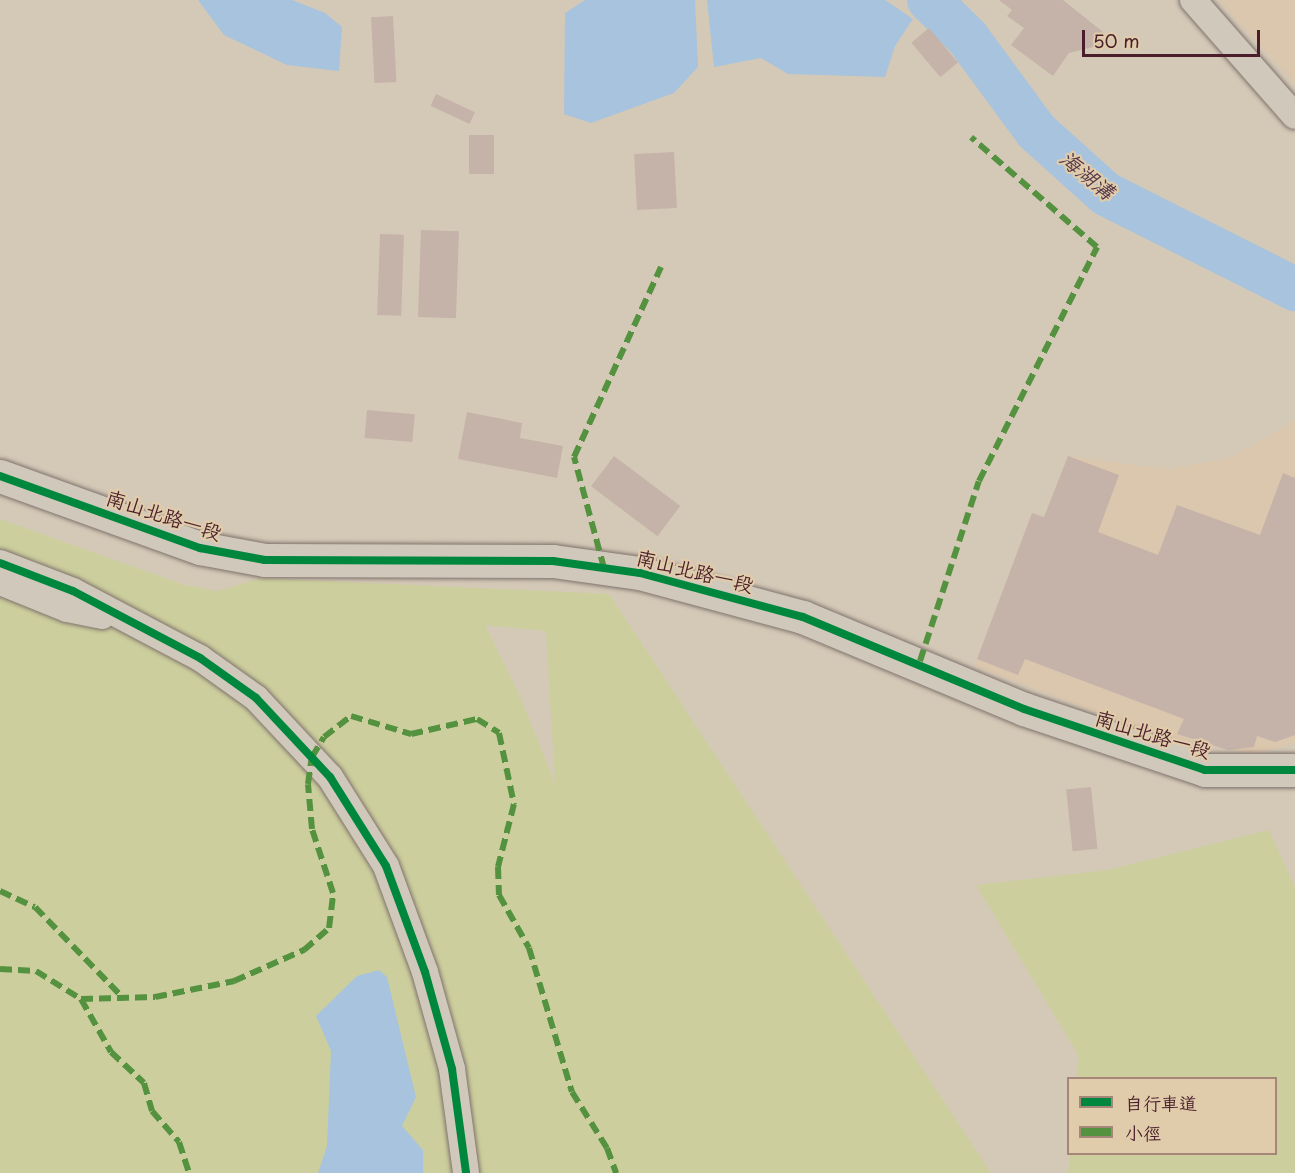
<!DOCTYPE html>
<meta charset="utf-8">
<style>
body{margin:0}
#map{position:relative;width:1295px;height:1173px;overflow:hidden;background:#d4c9b7;font-family:"Playpen Sans","LXGW WenKai TC",sans-serif}
div>[style]{position:absolute}
[style*='--x']{left:calc(var(--x)*1px);top:calc(var(--y)*1px);width:calc(var(--w)*1px);rotate:calc(var(--a)*1deg)}
.built>*{inset:0;background:#dbc6ae}
.green>*{inset:0;background:#cccf9d}
.water>*{inset:0;background:#a7c3dd}
.river>*{height:44px;margin:-22px;padding:0 22px;transform-origin:22px;border-radius:22px;background:#a7c3dd}
.building>*{inset:0;background:#c5b3a9;transform-origin:0 0}
.roads{filter:drop-shadow(0 0 2px #80736d) drop-shadow(0 0 2px #80736d)}
.minor>*{height:26px;margin:-13px;padding:0 13px;transform-origin:13px;border-radius:13px;background:#d0c8bb}
.tertiary>*{height:33px;margin:-16.5px;padding:0 16.5px;transform-origin:16.5px;border-radius:16.5px;background:#d0c8bb}
.quiet>*{height:6px;margin-top:-3px;transform-origin:0;background:repeating-linear-gradient(90deg,#549240 0 12px,transparent 0 18px)}
.cycleway>*{height:8px;margin:-4px;padding:0 4px;transform-origin:4px;border-radius:4px;background:#00873e}
span{translate:-50% -50%;white-space:nowrap;text-align:center;line-height:1.15;-webkit-text-stroke:4.5px #e0ccab;paint-order:stroke}
.street-label{font-size:20px;color:#4a1f2b}
.water-label{font-size:21px;color:#553748;font-style:italic}
.legend{position:absolute;left:1067px;top:1077px;width:210px;height:78px;box-sizing:border-box;background:#e0ccab;border:2px solid #a48778;margin:0;padding:8px 10px;list-style:none;font-size:18px;color:#4a1f2b}
.legend li{display:flex;align-items:center;gap:12px;height:30px}
.legend b{width:30px;border:2px solid #a48778}
.scale{position:absolute;left:1082px;top:30px;width:178px;height:27px;box-sizing:border-box;border:3px solid #4a1f2b;border-top:0;padding-left:8px;font-size:18px;line-height:21px;white-space:nowrap;color:#4a1f2b;-webkit-text-stroke:4px #e0ccab;paint-order:stroke}
</style>
<div id="map">
<div class="built">
<i style="clip-path:polygon(1219px 0,1295px 0,1295px 84px)"></i>
<i style="clip-path:polygon(1295px 421px,1295px 743px,1254px 754px,1157px 736px,975px 666px,1032px 513px,1044px 517px,1068px 456px,1168px 469px,1230px 458px)"></i>
</div>
<div class="green">
<i style="clip-path:polygon(evenodd,0 519px,185px 585px,218px 591px,260px 578px,609px 594px,991px 1173px,0 1173px,0 519px,485px 625px,546px 631px,555px 783px,519px 694px,485px 625px)"></i>
<i style="clip-path:polygon(1269px 830px,1295px 887px,1295px 1173px,1068px 1173px,1070px 1154px,1276px 1154px,1276px 1078px,1077px 1078px,1079px 1056px,976px 885px,1107px 870px)"></i>
</div>
<div class="water">
<i style="clip-path:polygon(198px 0,292px 0,325px 13px,342px 27px,339px 71px,287px 65px,224px 35px)"></i>
<i style="clip-path:polygon(585px 0,695px 0,698px 67px,674px 93px,591px 123px,564px 114px,565px 13px)"></i>
<i style="clip-path:polygon(707px 0,885px 0,913px 19px,895px 46px,885px 77px,788px 74px,761px 58px,714px 67px)"></i>
<i style="clip-path:polygon(379px 970px,387px 977px,416px 1097px,402px 1126px,423px 1150px,423px 1173px,318px 1173px,327px 1146px,331px 1051px,316px 1016px,357px 976px)"></i>
</div>
<div class="river">
<i style="--x:929;--y:0;--w:53;--a:44.2"></i>
<i style="--x:967;--y:37;--w:117;--a:53.7"></i>
<i style="--x:1036;--y:131;--w:94;--a:42"></i>
<i style="--x:1106;--y:194;--w:212;--a:26.7"></i>
</div>
<div class="building">
<i style="clip-path:polygon(999px 0,1063px 0,1108px 36px,1101px 45px,1069px 53px,1053px 76px,1011px 45px,1024px 28px,1007px 16px,1012px 10px)"></i>
<i style="left:393px;top:16px;width:66px;height:22px;rotate:87deg"></i>
<i style="left:929px;top:28px;width:45px;height:23px;rotate:50deg"></i>
<i style="left:436px;top:94px;width:43px;height:13px;rotate:25deg"></i>
<i style="left:469px;top:135px;width:25px;height:39px"></i>
<i style="left:674px;top:152px;width:56px;height:40px;rotate:87deg"></i>
<i style="left:421px;top:230px;width:38px;height:87px;rotate:2deg"></i>
<i style="left:380px;top:234px;width:24px;height:81px;rotate:2deg"></i>
<i style="left:367px;top:410px;width:48px;height:28px;rotate:5deg"></i>
<i style="clip-path:polygon(467px 412px,522px 423px,520px 438px,563px 446px,557px 478px,458px 459px)"></i>
<i style="left:614px;top:456px;width:83px;height:38px;rotate:37deg"></i>
<i style="clip-path:polygon(1068px 456px,1119px 475px,1098px 532px,1158px 555px,1177px 505px,1260px 535px,1283px 473px,1295px 478px,1295px 735px,1275px 742px,1257px 736px,1254px 747px,1228px 750px,1177px 734px,1184px 719px,1025px 659px,1018px 675px,977px 659px,1032px 513px,1044px 517px)"></i>
<i style="left:1091px;top:787px;width:62px;height:25px;rotate:84deg"></i>
</div>
<div class="roads">
<div class="minor">
<i style="--x:1193;--y:0;--w:154;--a:48.7"></i>
<i style="--x:0;--y:563;--w:78;--a:21"></i>
<i style="--x:73;--y:591;--w:144;--a:27.8"></i>
<i style="--x:200;--y:658;--w:69;--a:35.5"></i>
<i style="--x:256;--y:698;--w:108;--a:46.9"></i>
<i style="--x:330;--y:777;--w:105;--a:57.8"></i>
<i style="--x:386;--y:866;--w:113;--a:69.8"></i>
<i style="--x:425;--y:972;--w:101;--a:74.4"></i>
<i style="--x:452;--y:1069;--w:105;--a:82.3"></i>
<i style="--x:0;--y:582;--w:72;--a:21.9"></i>
<i style="--x:67;--y:609;--w:36;--a:11"></i>
</div>
<div class="tertiary">
<i style="--x:0;--y:476;--w:213;--a:19.8"></i>
<i style="--x:200;--y:548;--w:66;--a:10.5"></i>
<i style="--x:265;--y:560;--w:288;--a:0.2"></i>
<i style="--x:553;--y:561;--w:88;--a:7.9"></i>
<i style="--x:640;--y:573;--w:169;--a:15.1"></i>
<i style="--x:803;--y:617;--w:239;--a:22.6"></i>
<i style="--x:1024;--y:709;--w:191;--a:18.6"></i>
<i style="--x:1205;--y:770;--w:90;--a:0"></i>
</div>
</div>
<div class="quiet">
<i style="--x:604;--y:568;--w:115;--a:-105.1"></i>
<i style="--x:574;--y:457;--w:209;--a:-65.4"></i>
<i style="--x:920;--y:661;--w:189;--a:-71.9"></i>
<i style="--x:979;--y:481;--w:262;--a:-63.2"></i>
<i style="--x:1097;--y:247;--w:167;--a:-138.9"></i>
<i style="--x:0;--y:891;--w:38;--a:25"></i>
<i style="--x:35;--y:907;--w:128;--a:45.9"></i>
<i style="--x:0;--y:969;--w:36;--a:3"></i>
<i style="--x:36;--y:971;--w:53;--a:31.9"></i>
<i style="--x:81;--y:999;--w:74;--a:-1.5"></i>
<i style="--x:155;--y:997;--w:81;--a:-11.4"></i>
<i style="--x:234;--y:981;--w:77;--a:-23.9"></i>
<i style="--x:304;--y:950;--w:33;--a:-41"></i>
<i style="--x:329;--y:928;--w:35;--a:-83"></i>
<i style="--x:333;--y:893;--w:67;--a:-108.2"></i>
<i style="--x:312;--y:829;--w:45;--a:-95.1"></i>
<i style="--x:308;--y:784;--w:27;--a:-82"></i>
<i style="--x:312;--y:757;--w:23;--a:-59"></i>
<i style="--x:324;--y:737;--w:34;--a:-38"></i>
<i style="--x:351;--y:716;--w:63;--a:16.7"></i>
<i style="--x:411;--y:734;--w:68;--a:-12.8"></i>
<i style="--x:477;--y:719;--w:26;--a:32"></i>
<i style="--x:499;--y:733;--w:73;--a:78.1"></i>
<i style="--x:514;--y:804;--w:65;--a:104.3"></i>
<i style="--x:498;--y:867;--w:28;--a:88"></i>
<i style="--x:499;--y:895;--w:61;--a:60.5"></i>
<i style="--x:529;--y:948;--w:150;--a:73.4"></i>
<i style="--x:572;--y:1092;--w:66;--a:58"></i>
<i style="--x:607;--y:1148;--w:27;--a:70"></i>
<i style="--x:81;--y:999;--w:61;--a:60.5"></i>
<i style="--x:111;--y:1052;--w:45;--a:43.2"></i>
<i style="--x:144;--y:1083;--w:29;--a:74"></i>
<i style="--x:152;--y:1111;--w:41;--a:48.9"></i>
<i style="--x:179;--y:1142;--w:33;--a:72"></i>
</div>
<div class="cycleway">
<i style="--x:0;--y:476;--w:213;--a:19.8"></i>
<i style="--x:200;--y:548;--w:66;--a:10.5"></i>
<i style="--x:265;--y:560;--w:288;--a:0.2"></i>
<i style="--x:553;--y:561;--w:88;--a:7.9"></i>
<i style="--x:640;--y:573;--w:169;--a:15.1"></i>
<i style="--x:803;--y:617;--w:239;--a:22.6"></i>
<i style="--x:1024;--y:709;--w:191;--a:18.6"></i>
<i style="--x:1205;--y:770;--w:90;--a:0"></i>
<i style="--x:0;--y:563;--w:78;--a:21"></i>
<i style="--x:73;--y:591;--w:144;--a:27.8"></i>
<i style="--x:200;--y:658;--w:69;--a:35.5"></i>
<i style="--x:256;--y:698;--w:108;--a:46.9"></i>
<i style="--x:330;--y:777;--w:105;--a:57.8"></i>
<i style="--x:386;--y:866;--w:113;--a:69.8"></i>
<i style="--x:425;--y:972;--w:101;--a:74.4"></i>
<i style="--x:452;--y:1069;--w:105;--a:82.3"></i>
</div>
<div class="street-label">
<span style="left:164px;top:515px;rotate:18deg">南山北路一段</span>
<span style="left:695px;top:571px;rotate:14deg">南山北路一段</span>
<span style="left:1153px;top:734px;rotate:17deg">南山北路一段</span>
</div>
<div class="water-label">
<span style="left:1088px;top:174px;rotate:39deg">海湖溝</span>
</div>
<ul class="legend">
<li><b style="height:8px;background:#00873e"></b>自行車道</li>
<li><b style="height:8px;background:#549240"></b>小徑</li>
</ul>
<div class="scale">50 m</div>
</div>
